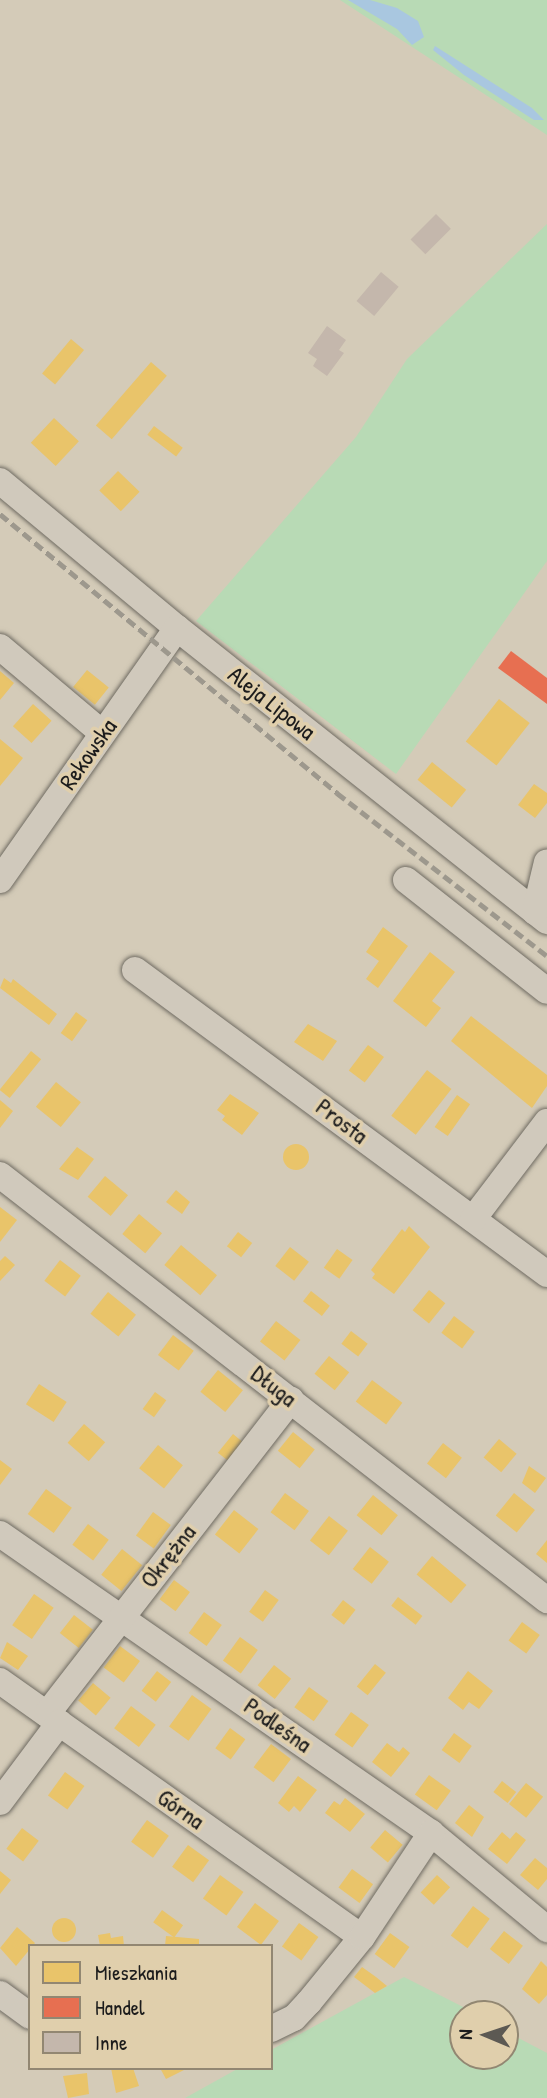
<!DOCTYPE html>
<meta charset="utf-8">
<style>
body{margin:0}
#map{position:relative;width:547px;height:2098px;overflow:hidden;background:#d4cbb8;font-family:"Patrick Hand",sans-serif}
div>[style]{position:absolute}
[style*='--x']{left:calc(var(--x)*1px);top:calc(var(--y)*1px);width:calc(var(--w)*1px);rotate:calc(var(--a)*1deg)}
.green>*{inset:0;background:#b8dab5}
.water>*{inset:0;background:#a9c7e0}
.homes>*{inset:0;background:#e9c46a;transform-origin:0 0}
.round{border-radius:50%}
.shops>*{inset:0;background:#e76f51}
.building>*{inset:0;background:#c4b7ac;transform-origin:0 0}
.roads{filter:drop-shadow(0 0 2px #6f6b62) drop-shadow(0 0 2px #6f6b62)}
.minor>*{height:26px;margin:-13px;padding:0 13px;transform-origin:13px;border-radius:13px;background:#d0c9bc}
.rail>*{height:5px;margin-top:-2.5px;transform-origin:0;background:repeating-linear-gradient(90deg,#9d988d 0 10px,transparent 0 15px)}
span{translate:-50% -50%;white-space:nowrap;text-align:center;line-height:1.15;-webkit-text-stroke:7px #e0cfac;paint-order:stroke}
.street-label{font-size:24px;color:#1c1c1c}
.legend{position:absolute;left:28px;top:1944px;width:245px;height:126px;box-sizing:border-box;background:#e0cfac;border:2px solid #928772;margin:0;padding:9px 12px;list-style:none;font-size:21px;color:#1c1c1c}
.legend li{display:flex;align-items:center;gap:14px;height:35px}
.legend b{width:35px;border:2px solid #928772}
.north{position:absolute;left:449px;top:2000px;width:70px;height:70px;box-sizing:border-box;background:#e0cfac;border:2px solid #928772;border-radius:50%;rotate:272deg;font-size:19px;font-weight:700;line-height:28px;text-align:center;color:#1c1c1c}
.north::after{content:'';display:block;margin:auto;width:24px;height:32px;background:#5c5953;clip-path:polygon(50% 0,100% 100%,50% 72%,0 100%)}
</style>
<div id="map">
<div class="green">
<i style="clip-path:polygon(340px 0,547px 0,547px 135px)"></i>
<i style="clip-path:polygon(547px 224px,547px 561px,396px 774px,196px 621px,356px 437px,407px 359px)"></i>
<i style="clip-path:polygon(404px 1977px,477px 2014px,463px 2014px,463px 2056px,505px 2056px,505px 2031px,547px 2053px,547px 2098px,185px 2098px,239px 2068px,271px 2068px,271px 2050px)"></i>
</div>
<div class="water">
<i style="clip-path:polygon(348px 0,370px 0,397px 8px,418px 21px,424px 37px,412px 45px,397px 29px)"></i>
<i style="clip-path:polygon(435px 46px,532px 108px,544px 120px,534px 120px,464px 75px,433px 50px)"></i>
</div>
<div class="homes">
<i style="left:71px;top:339px;width:17px;height:45px;rotate:40deg"></i>
<i style="left:151px;top:362px;width:21px;height:84px;rotate:41deg"></i>
<i style="left:54px;top:418px;width:34px;height:34px;rotate:43deg"></i>
<i style="left:154px;top:426px;width:36px;height:11px;rotate:37deg"></i>
<i style="left:118px;top:471px;width:30px;height:27px;rotate:44deg"></i>
<i style="left:87px;top:670px;width:28px;height:22px;rotate:39deg"></i>
<i style="clip-path:polygon(0 671px,14px 683px,0 700px)"></i>
<i style="left:499px;top:699px;width:39px;height:54px;rotate:38deg"></i>
<i style="left:33px;top:704px;width:25px;height:30px;rotate:42deg"></i>
<i style="clip-path:polygon(0 739px,23px 758px,0 786px)"></i>
<i style="left:432px;top:762px;width:44px;height:23px;rotate:39deg"></i>
<i style="clip-path:polygon(534px 784px,547px 793px,547px 803px,535px 818px,518px 805px)"></i>
<i style="clip-path:polygon(383px 927px,408px 946px,378px 988px,366px 979px,379px 961px,366px 952px)"></i>
<i style="clip-path:polygon(430px 952px,455px 972px,432px 1001px,441px 1008px,426px 1027px,393px 1001px)"></i>
<i style="clip-path:polygon(4px 978px,11px 983px,13px 979px,57px 1014px,49px 1025px,0 988px)"></i>
<i style="left:76px;top:1012px;width:14px;height:26px;rotate:36deg"></i>
<i style="clip-path:polygon(471px 1016px,547px 1075px,547px 1086px,532px 1108px,451px 1041px)"></i>
<i style="clip-path:polygon(308px 1024px,337px 1041px,323px 1061px,294px 1042px)"></i>
<i style="left:368px;top:1045px;width:20px;height:32px;rotate:37deg"></i>
<i style="left:31px;top:1051px;width:13px;height:50px;rotate:39deg"></i>
<i style="left:427px;top:1070px;width:31px;height:58px;rotate:38deg"></i>
<i style="left:56px;top:1082px;width:32px;height:32px;rotate:39deg"></i>
<i style="clip-path:polygon(230px 1094px,259px 1113px,242px 1135px,222px 1120px,225px 1116px,217px 1110px)"></i>
<i style="left:457px;top:1095px;width:16px;height:39px;rotate:35deg"></i>
<i style="clip-path:polygon(0 1100px,13px 1111px,0 1128px)"></i>
<i class="round" style="left:283px;top:1144px;width:26px;height:26px"></i>
<i style="clip-path:polygon(77px 1147px,94px 1159px,78px 1180px,59px 1169px)"></i>
<i style="left:105px;top:1176px;width:30px;height:27px;rotate:40deg"></i>
<i style="clip-path:polygon(176px 1190px,190px 1202px,182px 1214px,166px 1202px)"></i>
<i style="clip-path:polygon(0 1207px,17px 1220px,0 1242px)"></i>
<i style="left:139px;top:1214px;width:30px;height:26px;rotate:40deg"></i>
<i style="clip-path:polygon(409px 1226px,430px 1247px,394px 1294px,372px 1278px,375px 1274px,371px 1270px,402px 1229px,405px 1232px)"></i>
<i style="left:238px;top:1232px;width:18px;height:18px;rotate:38deg"></i>
<i style="left:181px;top:1245px;width:47px;height:26px;rotate:40deg"></i>
<i style="left:290px;top:1247px;width:24px;height:24px;rotate:38deg"></i>
<i style="left:337px;top:1249px;width:19px;height:23px;rotate:35deg"></i>
<i style="clip-path:polygon(5px 1256px,15px 1265px,0 1281px,0 1261px)"></i>
<i style="left:60px;top:1260px;width:26px;height:26px;rotate:37deg"></i>
<i style="left:429px;top:1290px;width:21px;height:26px;rotate:39deg"></i>
<i style="left:311px;top:1291px;width:24px;height:13px;rotate:38deg"></i>
<i style="left:108px;top:1292px;width:36px;height:28px;rotate:39deg"></i>
<i style="left:454px;top:1316px;width:26px;height:21px;rotate:37deg"></i>
<i style="left:276px;top:1321px;width:31px;height:26px;rotate:38deg"></i>
<i style="left:351px;top:1331px;width:21px;height:16px;rotate:37deg"></i>
<i style="left:173px;top:1335px;width:26px;height:25px;rotate:37deg"></i>
<i style="left:329px;top:1356px;width:26px;height:23px;rotate:39deg"></i>
<i style="left:218px;top:1370px;width:32px;height:28px;rotate:39deg"></i>
<i style="left:372px;top:1380px;width:38px;height:27px;rotate:37deg"></i>
<i style="left:39px;top:1384px;width:33px;height:24px;rotate:33deg"></i>
<i style="left:155px;top:1392px;width:14px;height:21px;rotate:36deg"></i>
<i style="left:84px;top:1424px;width:28px;height:25px;rotate:41deg"></i>
<i style="left:293px;top:1432px;width:28px;height:24px;rotate:39deg"></i>
<i style="left:233px;top:1434px;width:13px;height:24px;rotate:39deg"></i>
<i style="left:499px;top:1439px;width:23px;height:24px;rotate:40deg"></i>
<i style="left:443px;top:1443px;width:24px;height:26px;rotate:38deg"></i>
<i style="left:158px;top:1445px;width:32px;height:30px;rotate:39deg"></i>
<i style="clip-path:polygon(0 1460px,12px 1469px,0 1485px)"></i>
<i style="clip-path:polygon(529px 1466px,546px 1478px,535px 1493px,522px 1483px)"></i>
<i style="left:46px;top:1489px;width:32px;height:31px;rotate:36deg"></i>
<i style="left:285px;top:1493px;width:30px;height:24px;rotate:37deg"></i>
<i style="left:514px;top:1493px;width:27px;height:29px;rotate:39deg"></i>
<i style="left:373px;top:1495px;width:32px;height:26px;rotate:39deg"></i>
<i style="left:234px;top:1510px;width:31px;height:31px;rotate:38deg"></i>
<i style="left:153px;top:1512px;width:22px;height:29px;rotate:36deg"></i>
<i style="left:329px;top:1516px;width:24px;height:31px;rotate:38deg"></i>
<i style="left:88px;top:1524px;width:26px;height:26px;rotate:37deg"></i>
<i style="clip-path:polygon(547px 1540px,547px 1563px,536px 1554px)"></i>
<i style="left:370px;top:1547px;width:24px;height:28px;rotate:38deg"></i>
<i style="left:122px;top:1549px;width:26px;height:33px;rotate:39deg"></i>
<i style="left:432px;top:1556px;width:45px;height:24px;rotate:40deg"></i>
<i style="left:174px;top:1580px;width:20px;height:24px;rotate:37deg"></i>
<i style="left:265px;top:1590px;width:17px;height:27px;rotate:36deg"></i>
<i style="left:34px;top:1594px;width:24px;height:38px;rotate:35deg"></i>
<i style="left:398px;top:1597px;width:31px;height:11px;rotate:38deg"></i>
<i style="left:343px;top:1600px;width:16px;height:19px;rotate:38deg"></i>
<i style="left:204px;top:1612px;width:22px;height:26px;rotate:36deg"></i>
<i style="left:74px;top:1615px;width:24px;height:23px;rotate:38deg"></i>
<i style="left:522px;top:1622px;width:22px;height:23px;rotate:36deg"></i>
<i style="left:240px;top:1637px;width:22px;height:29px;rotate:36deg"></i>
<i style="clip-path:polygon(7px 1642px,28px 1656px,18px 1670px,0 1658px)"></i>
<i style="left:120px;top:1646px;width:25px;height:27px;rotate:37deg"></i>
<i style="left:375px;top:1664px;width:14px;height:29px;rotate:39deg"></i>
<i style="left:274px;top:1665px;width:22px;height:26px;rotate:39deg"></i>
<i style="left:157px;top:1671px;width:18px;height:25px;rotate:38deg"></i>
<i style="clip-path:polygon(468px 1671px,493px 1691px,479px 1709px,469px 1702px,463px 1710px,448px 1698px)"></i>
<i style="left:93px;top:1683px;width:23px;height:23px;rotate:40deg"></i>
<i style="left:309px;top:1687px;width:24px;height:25px;rotate:36deg"></i>
<i style="left:192px;top:1695px;width:24px;height:39px;rotate:36deg"></i>
<i style="left:131px;top:1706px;width:31px;height:28px;rotate:37deg"></i>
<i style="left:351px;top:1712px;width:22px;height:28px;rotate:36deg"></i>
<i style="left:230px;top:1728px;width:19px;height:25px;rotate:36deg"></i>
<i style="left:454px;top:1733px;width:22px;height:21px;rotate:36deg"></i>
<i style="clip-path:polygon(387px 1743px,399px 1752px,403px 1747px,410px 1753px,391px 1777px,372px 1762px)"></i>
<i style="left:271px;top:1744px;width:25px;height:29px;rotate:37deg"></i>
<i style="left:65px;top:1772px;width:24px;height:29px;rotate:36deg"></i>
<i style="left:429px;top:1775px;width:27px;height:24px;rotate:36deg"></i>
<i style="clip-path:polygon(298px 1776px,317px 1790px,300px 1812px,294px 1806px,289px 1812px,278px 1803px)"></i>
<i style="left:502px;top:1781px;width:18px;height:14px;rotate:38deg"></i>
<i style="left:526px;top:1783px;width:22px;height:27px;rotate:39deg"></i>
<i style="clip-path:polygon(345px 1798px,365px 1814px,350px 1832px,325px 1813px,334px 1801px,340px 1805px)"></i>
<i style="clip-path:polygon(469px 1805px,484px 1817px,472px 1837px,455px 1823px)"></i>
<i style="left:147px;top:1820px;width:27px;height:27px;rotate:36deg"></i>
<i style="left:22px;top:1828px;width:21px;height:26px;rotate:37deg"></i>
<i style="left:385px;top:1830px;width:23px;height:23px;rotate:40deg"></i>
<i style="clip-path:polygon(502px 1832px,510px 1839px,516px 1832px,526px 1840px,507px 1864px,488px 1849px)"></i>
<i style="left:188px;top:1845px;width:26px;height:27px;rotate:36deg"></i>
<i style="clip-path:polygon(535px 1858px,547px 1868px,547px 1879px,538px 1890px,520px 1875px)"></i>
<i style="left:352px;top:1869px;width:26px;height:23px;rotate:36deg"></i>
<i style="clip-path:polygon(0 1871px,11px 1880px,0 1894px)"></i>
<i style="left:220px;top:1875px;width:29px;height:29px;rotate:36deg"></i>
<i style="left:437px;top:1875px;width:18px;height:24px;rotate:43deg"></i>
<i style="left:255px;top:1903px;width:30px;height:30px;rotate:37deg"></i>
<i style="left:473px;top:1906px;width:21px;height:37px;rotate:37deg"></i>
<i style="left:162px;top:1910px;width:26px;height:15px;rotate:36deg"></i>
<i class="round" style="left:52px;top:1918px;width:24px;height:24px"></i>
<i style="left:299px;top:1923px;width:24px;height:29px;rotate:36deg"></i>
<i style="clip-path:polygon(17px 1927px,35px 1943px,16px 1966px,0 1948px)"></i>
<i style="left:504px;top:1931px;width:24px;height:23px;rotate:38deg"></i>
<i style="clip-path:polygon(110px 1933px,111px 1938px,123px 1936px,124px 1946px,100px 1946px,98px 1935px)"></i>
<i style="left:390px;top:1933px;width:24px;height:26px;rotate:36deg"></i>
<i style="clip-path:polygon(166px 1936px,199px 1939px,199px 1946px,165px 1946px)"></i>
<i style="clip-path:polygon(541px 1961px,547px 1967px,547px 1995px,539px 2004px,522px 1989px)"></i>
<i style="clip-path:polygon(362px 1967px,376px 1977px,387px 1986px,375px 1993px,354px 1977px)"></i>
<i style="clip-path:polygon(111px 2068px,133px 2068px,139px 2086px,116px 2093px)"></i>
<i style="clip-path:polygon(160px 2068px,183px 2068px,184px 2070px,166px 2079px)"></i>
<i style="clip-path:polygon(87px 2073px,89px 2094px,68px 2098px,63px 2076px)"></i>
</div>
<div class="shops">
<i style="clip-path:polygon(511px 651px,547px 678px,547px 704px,498px 668px)"></i>
</div>
<div class="building">
<i style="left:436px;top:214px;width:21px;height:36px;rotate:45deg"></i>
<i style="left:381px;top:272px;width:23px;height:38px;rotate:40deg"></i>
<i style="clip-path:polygon(327px 326px,346px 340px,339px 350px,344px 353px,327px 376px,313px 366px,317px 359px,308px 353px)"></i>
</div>
<div class="roads">
<div class="minor">
<i style="--x:0;--y:481;--w:230;--a:39.7"></i>
<i style="--x:177;--y:628;--w:472;--a:38.4"></i>
<i style="--x:0;--y:647;--w:133;--a:40.1"></i>
<i style="--x:0;--y:880;--w:308;--a:-54.9"></i>
<i style="--x:406;--y:880;--w:179;--a:38.2"></i>
<i style="--x:535;--y:912;--w:51;--a:-76.5"></i>
<i style="--x:135;--y:970;--w:512;--a:36.42"></i>
<i style="--x:0;--y:1175;--w:693;--a:37.85"></i>
<i style="--x:473;--y:1219;--w:122;--a:-52.7"></i>
<i style="--x:0;--y:1534;--w:525;--a:34.75"></i>
<i style="--x:431;--y:1833;--w:151;--a:39.6"></i>
<i style="--x:0;--y:1681;--w:443;--a:35.3"></i>
<i style="--x:47;--y:1714;--w:398;--a:-52.2"></i>
<i style="--x:0;--y:1802;--w:99;--a:-53.2"></i>
<i style="--x:0;--y:1994;--w:37;--a:36"></i>
<i style="--x:271;--y:2029;--w:25;--a:-26"></i>
<i style="--x:294;--y:2018;--w:22;--a:-47"></i>
<i style="--x:309;--y:2002;--w:84;--a:-50.8"></i>
<i style="--x:362;--y:1937;--w:125;--a:-56.4"></i>
</div>
</div>
<div class="rail">
<i style="--x:0;--y:514;--w:438;--a:39.6"></i>
<i style="--x:337;--y:793;--w:266;--a:37.8"></i>
</div>
<div class="street-label">
<span style="left:272px;top:703px;rotate:38deg">Aleja Lipowa</span>
<span style="left:88px;top:754px;rotate:-55deg">Rekowska</span>
<span style="left:342px;top:1121px;rotate:37deg">Prosta</span>
<span style="left:274px;top:1386px;rotate:38deg">Długa</span>
<span style="left:168px;top:1556px;rotate:-52deg">Okrężna</span>
<span style="left:278px;top:1725px;rotate:35deg">Podleśna</span>
<span style="left:181px;top:1809px;rotate:35deg">Górna</span>
</div>
<ul class="legend">
<li><b style="height:19px;background:#e9c46a"></b>Mieszkania</li>
<li><b style="height:19px;background:#e76f51"></b>Handel</li>
<li><b style="height:19px;background:#c4b7ac"></b>Inne</li>
</ul>
<div class="north">N</div>
</div>
